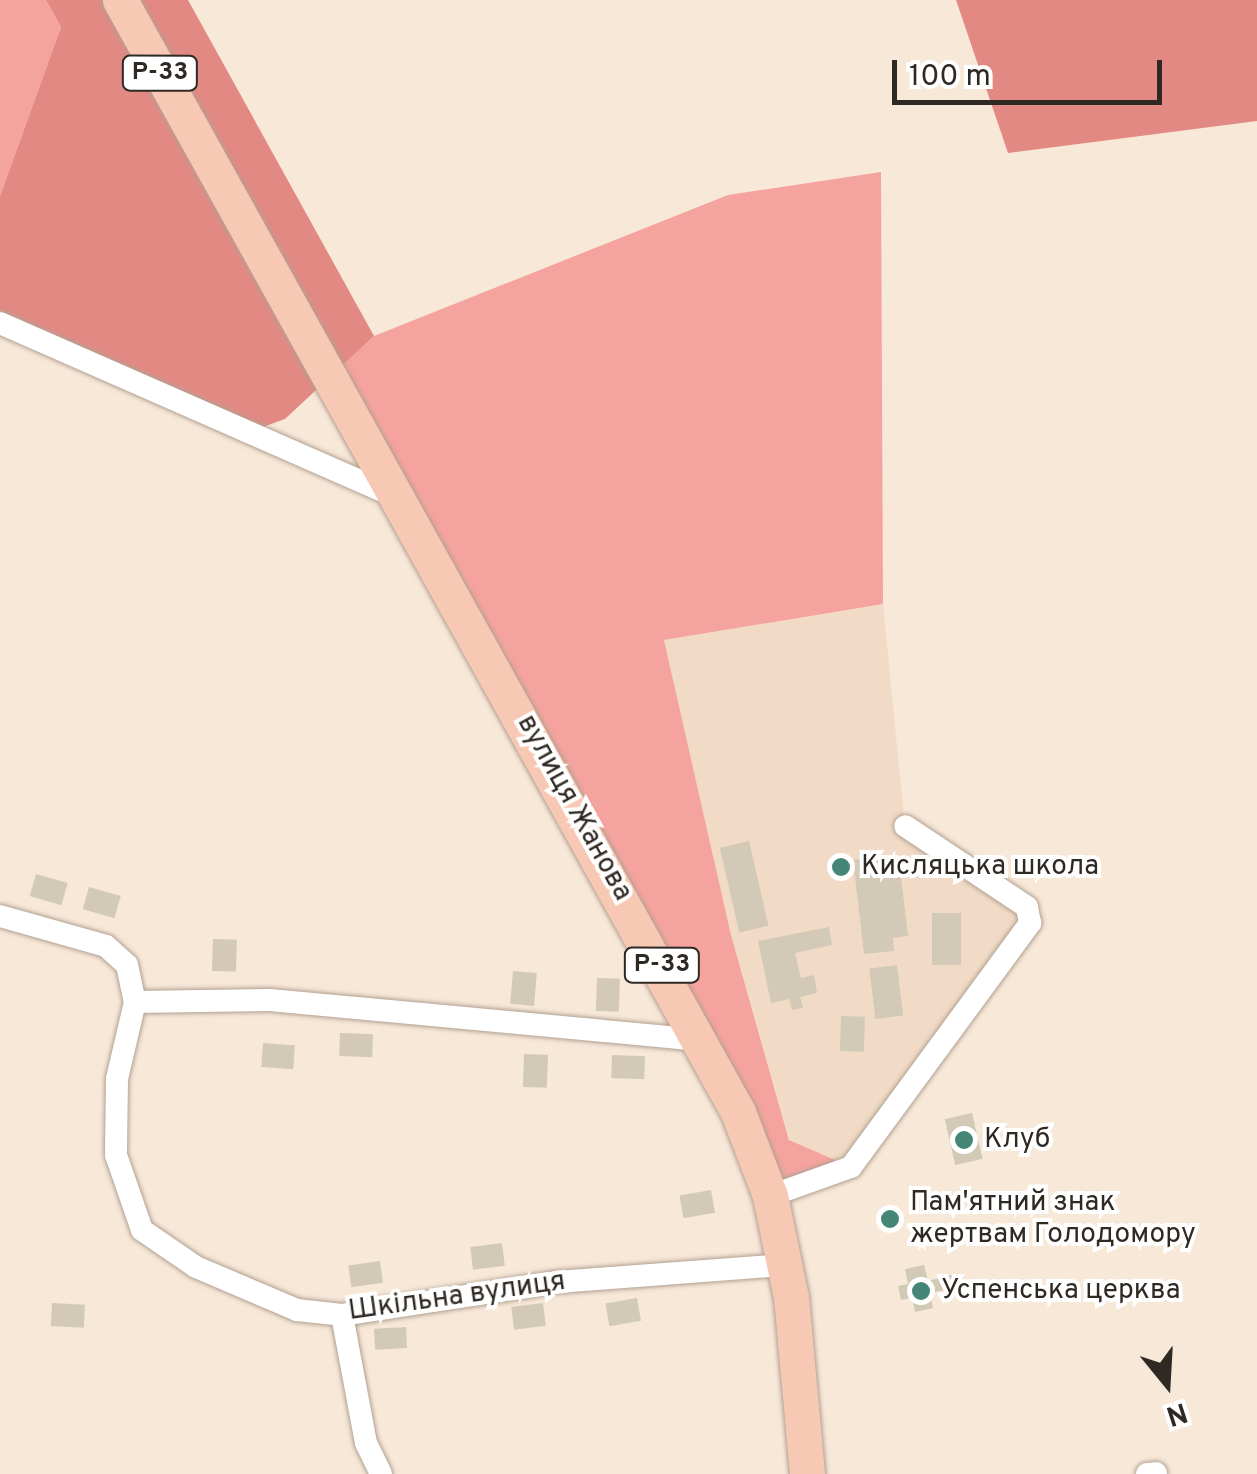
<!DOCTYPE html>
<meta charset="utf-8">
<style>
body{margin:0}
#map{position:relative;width:1257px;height:1474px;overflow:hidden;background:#f8e8d8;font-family:Overpass,sans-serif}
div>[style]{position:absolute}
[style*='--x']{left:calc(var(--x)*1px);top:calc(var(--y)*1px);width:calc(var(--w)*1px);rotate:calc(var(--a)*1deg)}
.built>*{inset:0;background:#f1dbc6}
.green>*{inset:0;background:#f5a39e}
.forest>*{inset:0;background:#e38984}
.building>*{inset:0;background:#d2cab7;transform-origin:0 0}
.roads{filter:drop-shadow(0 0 2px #b1a193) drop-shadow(0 0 2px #b1a193)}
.minor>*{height:22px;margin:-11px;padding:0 11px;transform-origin:11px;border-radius:11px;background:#fff}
.primary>*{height:35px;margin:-17.5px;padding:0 17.5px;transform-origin:17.5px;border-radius:17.5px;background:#f7c8b3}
.dots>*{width:28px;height:28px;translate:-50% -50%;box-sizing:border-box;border:5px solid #fff;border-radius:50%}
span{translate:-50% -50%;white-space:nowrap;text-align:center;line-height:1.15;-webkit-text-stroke:8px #fff;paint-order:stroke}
.shield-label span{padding:2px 8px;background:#fff;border:2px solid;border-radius:8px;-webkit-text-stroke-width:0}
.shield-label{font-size:25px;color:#2f2923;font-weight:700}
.street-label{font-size:28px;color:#2f2923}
.poi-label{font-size:28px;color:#2f2923}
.left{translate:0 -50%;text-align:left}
.north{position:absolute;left:1117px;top:1334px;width:100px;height:100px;-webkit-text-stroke:8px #fff;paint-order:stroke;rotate:162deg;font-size:28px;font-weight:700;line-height:40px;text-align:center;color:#2f2923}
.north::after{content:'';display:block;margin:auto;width:35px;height:45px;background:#2f2923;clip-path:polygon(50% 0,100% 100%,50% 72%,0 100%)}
.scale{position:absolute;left:892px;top:60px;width:270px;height:45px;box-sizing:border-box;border:5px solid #2f2923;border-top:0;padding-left:12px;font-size:30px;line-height:35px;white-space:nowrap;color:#2f2923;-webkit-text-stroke:8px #fff;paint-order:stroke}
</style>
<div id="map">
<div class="built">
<i style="clip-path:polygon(883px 604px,905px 826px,1030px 910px,851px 1167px,790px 1141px,731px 935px,664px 640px)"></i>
</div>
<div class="green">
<i style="clip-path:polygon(0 0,46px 0,61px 27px,0 196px)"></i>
<i style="clip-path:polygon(881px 172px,883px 604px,664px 640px,731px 935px,789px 1140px,851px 1167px,770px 1196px,330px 377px,374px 336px,728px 195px)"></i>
</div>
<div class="forest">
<i style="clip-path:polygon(46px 0,188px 0,374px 336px,285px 419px,249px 432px,0 323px,0 196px,61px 27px)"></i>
<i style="clip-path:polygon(956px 0,1257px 0,1257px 121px,1008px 153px)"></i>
</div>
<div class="building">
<i style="left:749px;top:841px;width:87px;height:30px;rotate:77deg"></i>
<i style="clip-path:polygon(883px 856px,885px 869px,900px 868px,908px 936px,893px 938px,894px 951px,864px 954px,853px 860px)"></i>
<i style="left:36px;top:874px;width:33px;height:23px;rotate:16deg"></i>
<i style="left:89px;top:887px;width:33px;height:23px;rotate:16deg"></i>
<i style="left:932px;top:913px;width:29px;height:52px"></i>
<i style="clip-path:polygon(829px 927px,832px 945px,795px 953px,801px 978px,814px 975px,817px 993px,800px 997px,803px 1008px,792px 1010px,789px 999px,771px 1003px,758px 941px)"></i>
<i style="left:213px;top:939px;width:24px;height:32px;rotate:2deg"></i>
<i style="left:897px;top:965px;width:51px;height:28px;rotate:83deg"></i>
<i style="left:513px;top:971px;width:24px;height:33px;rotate:5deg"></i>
<i style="left:597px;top:978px;width:23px;height:33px;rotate:2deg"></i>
<i style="left:841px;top:1016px;width:24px;height:35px;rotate:2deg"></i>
<i style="left:340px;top:1033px;width:33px;height:23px;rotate:2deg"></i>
<i style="left:263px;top:1043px;width:32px;height:24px;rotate:4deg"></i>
<i style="left:524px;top:1054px;width:24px;height:33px;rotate:2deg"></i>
<i style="left:612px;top:1055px;width:33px;height:23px;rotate:2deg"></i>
<i style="left:972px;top:1113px;width:47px;height:28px;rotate:77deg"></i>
<i style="left:711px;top:1190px;width:23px;height:32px;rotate:80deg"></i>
<i style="left:502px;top:1243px;width:23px;height:32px;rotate:83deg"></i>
<i style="left:380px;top:1261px;width:22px;height:32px;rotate:82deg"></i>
<i style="clip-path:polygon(924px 1265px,928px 1281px,952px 1275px,954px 1288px,930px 1293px,933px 1308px,915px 1312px,912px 1298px,901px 1300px,898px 1286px,908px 1284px,905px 1269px)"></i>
<i style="left:637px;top:1298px;width:23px;height:32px;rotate:80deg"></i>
<i style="left:52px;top:1303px;width:33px;height:23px;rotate:3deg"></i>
<i style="left:543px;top:1303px;width:23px;height:32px;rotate:83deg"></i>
<i style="left:406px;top:1327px;width:21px;height:32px;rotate:87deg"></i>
</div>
<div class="roads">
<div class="minor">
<i style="--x:0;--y:323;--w:431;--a:23.7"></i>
<i style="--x:0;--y:916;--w:110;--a:15.8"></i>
<i style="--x:106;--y:946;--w:28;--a:42"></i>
<i style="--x:127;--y:965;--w:38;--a:78"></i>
<i style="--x:135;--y:1002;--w:79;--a:103.2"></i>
<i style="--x:117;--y:1079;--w:76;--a:90.8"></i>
<i style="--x:116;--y:1155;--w:79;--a:70.9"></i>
<i style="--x:142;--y:1230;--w:65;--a:34.4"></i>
<i style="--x:196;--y:1267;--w:110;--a:23.1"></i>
<i style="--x:297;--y:1310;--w:45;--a:6.3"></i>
<i style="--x:342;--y:1315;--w:219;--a:-8.7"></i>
<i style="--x:558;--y:1282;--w:227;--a:-4.3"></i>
<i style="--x:135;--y:1002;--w:135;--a:-0.8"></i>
<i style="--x:270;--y:1000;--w:435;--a:5.3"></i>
<i style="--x:770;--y:1196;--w:86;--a:-19.7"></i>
<i style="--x:851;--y:1167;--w:303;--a:-53.7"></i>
<i style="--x:1030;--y:923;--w:16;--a:-101"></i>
<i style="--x:1027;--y:907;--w:146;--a:-146.4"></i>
<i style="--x:342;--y:1315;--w:130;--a:79.4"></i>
<i style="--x:366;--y:1443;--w:34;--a:64"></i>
<i style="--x:1147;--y:1474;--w:9;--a:-6"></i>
</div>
<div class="primary">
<i style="--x:120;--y:0;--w:1272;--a:60.94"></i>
<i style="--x:738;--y:1112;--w:90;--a:69.1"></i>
<i style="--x:770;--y:1196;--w:103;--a:78.3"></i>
<i style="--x:791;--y:1297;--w:178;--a:84.8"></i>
</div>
</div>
<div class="dots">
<i style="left:841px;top:867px;background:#458676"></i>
<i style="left:964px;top:1140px;background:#458676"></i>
<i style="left:890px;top:1219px;background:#458676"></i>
<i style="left:921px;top:1291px;background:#458676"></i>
</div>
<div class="shield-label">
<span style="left:160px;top:73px">Р-33</span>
<span style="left:662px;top:965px">Р-33</span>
</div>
<div class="street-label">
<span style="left:574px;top:808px;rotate:61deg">вулиця Жанова</span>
<span style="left:457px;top:1297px;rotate:-8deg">Шкільна вулиця</span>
</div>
<div class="poi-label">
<span class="left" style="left:861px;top:867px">Кисляцька школа</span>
<span class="left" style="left:984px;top:1140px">Клуб</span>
<span class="left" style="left:910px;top:1219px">Пам'ятний знак<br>жертвам Голодомору</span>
<span class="left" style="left:941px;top:1291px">Успенська церква</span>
</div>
<div class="north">N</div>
<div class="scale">100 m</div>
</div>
